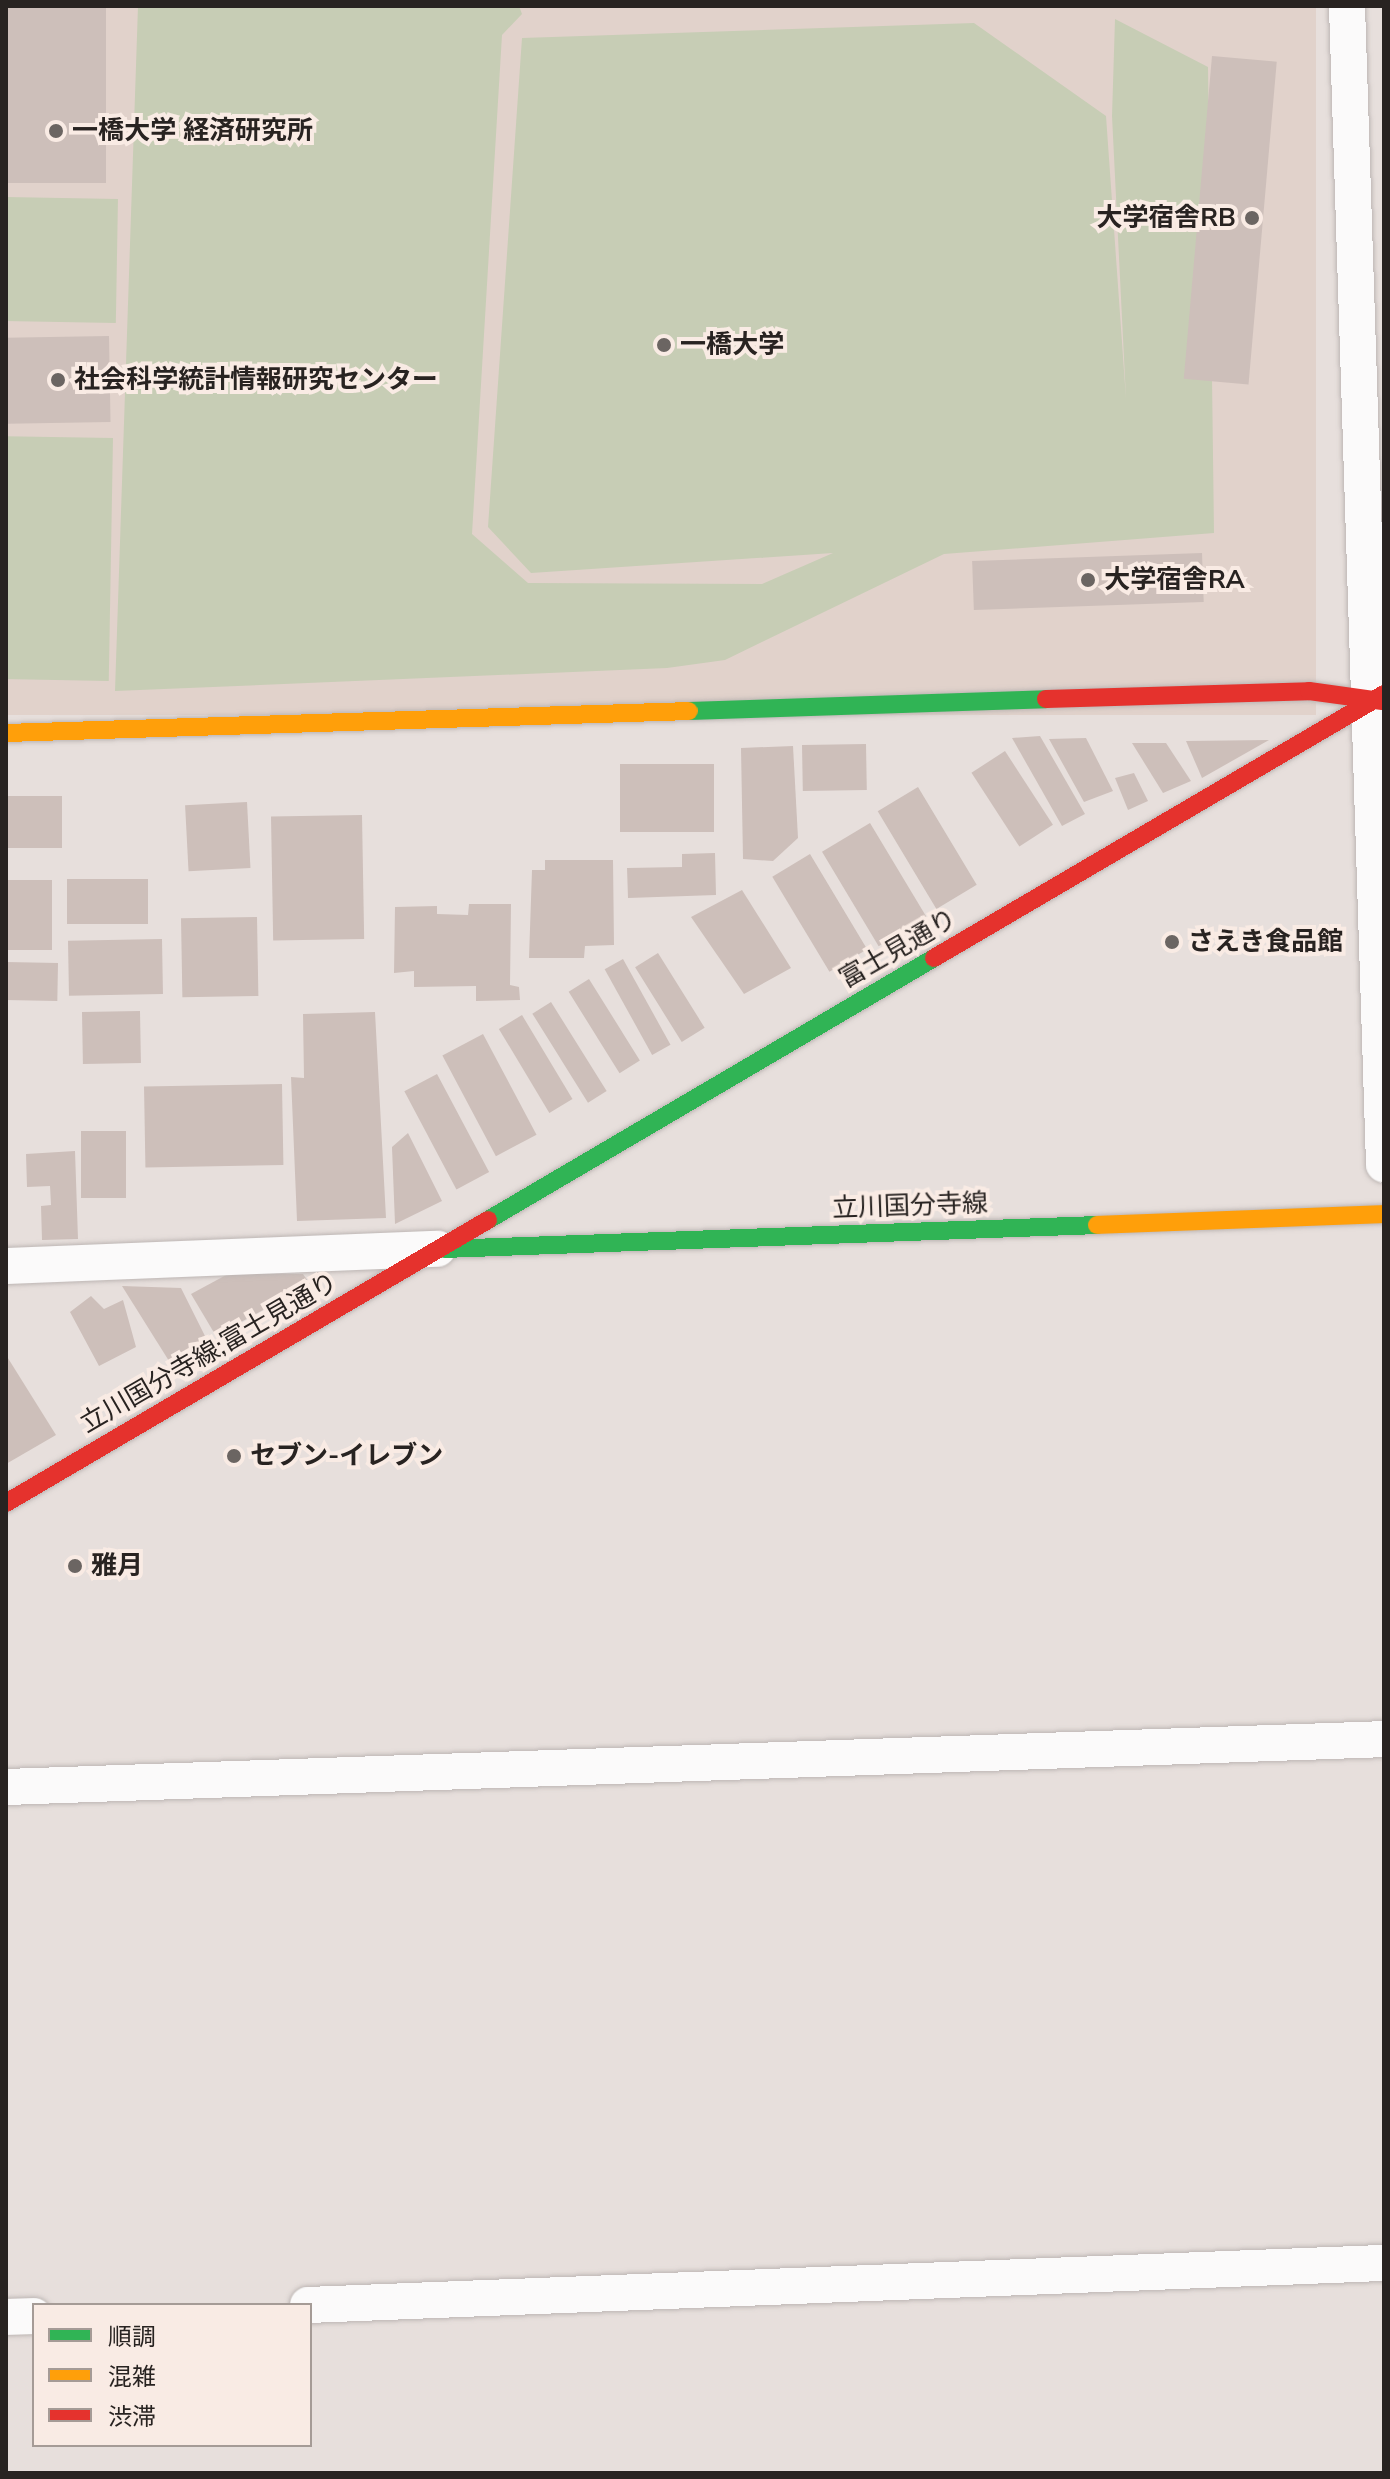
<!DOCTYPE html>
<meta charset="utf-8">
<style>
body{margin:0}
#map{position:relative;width:1390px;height:2479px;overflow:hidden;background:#e7dfdc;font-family:"Nunito Sans","Noto Sans JP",sans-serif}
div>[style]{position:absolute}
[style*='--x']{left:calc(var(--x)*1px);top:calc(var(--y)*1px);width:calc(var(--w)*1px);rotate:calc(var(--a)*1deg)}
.built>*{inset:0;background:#e1d2cb;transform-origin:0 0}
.green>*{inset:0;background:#c7cdb5;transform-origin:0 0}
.building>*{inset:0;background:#cdbfba;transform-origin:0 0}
.roads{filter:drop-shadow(0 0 2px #bdb6b4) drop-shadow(0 0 2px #bdb6b4)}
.street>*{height:36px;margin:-18px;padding:0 18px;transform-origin:18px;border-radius:18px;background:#fbfafa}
.fast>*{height:18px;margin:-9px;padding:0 9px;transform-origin:9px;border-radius:9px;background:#30b455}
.slow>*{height:18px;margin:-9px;padding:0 9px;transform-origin:9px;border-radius:9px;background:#ff9f0a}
.jam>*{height:18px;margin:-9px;padding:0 9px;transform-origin:9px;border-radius:9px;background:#e5322d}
.dots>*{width:22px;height:22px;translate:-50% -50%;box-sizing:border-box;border:4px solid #f9ebe4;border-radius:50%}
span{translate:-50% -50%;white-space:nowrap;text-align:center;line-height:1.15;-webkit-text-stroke:8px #f9ebe4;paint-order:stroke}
.poi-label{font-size:26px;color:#282321;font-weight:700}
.left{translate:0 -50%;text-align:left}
.right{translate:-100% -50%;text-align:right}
.street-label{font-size:26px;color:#282321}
.frame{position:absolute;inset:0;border:8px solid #282321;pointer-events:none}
.legend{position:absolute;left:32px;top:2303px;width:280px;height:144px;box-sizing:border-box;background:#f9ebe4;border:2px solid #a59b96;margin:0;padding:10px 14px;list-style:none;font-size:24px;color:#282321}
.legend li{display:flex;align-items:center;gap:16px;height:40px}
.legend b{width:40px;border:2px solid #a59b96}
</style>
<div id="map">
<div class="built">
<i style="left:6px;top:6px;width:1310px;height:709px"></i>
</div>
<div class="green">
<i style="clip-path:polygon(138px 6px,519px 6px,522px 14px,502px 35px,472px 534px,528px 583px,762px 584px,833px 553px,531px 573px,488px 527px,522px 38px,974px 23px,1106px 116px,1126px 399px,1112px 116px,1115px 19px,1208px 67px,1214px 533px,944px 554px,725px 660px,667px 668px,115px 691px)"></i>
<i style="left:6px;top:197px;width:112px;height:124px;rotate:1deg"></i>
<i style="left:113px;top:438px;width:243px;height:107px;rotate:91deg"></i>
</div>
<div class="building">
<i style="left:6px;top:6px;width:100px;height:177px"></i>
<i style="left:1212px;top:56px;width:65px;height:324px;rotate:5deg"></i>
<i style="left:109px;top:336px;width:86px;height:103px;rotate:89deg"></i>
<i style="left:1202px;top:553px;width:49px;height:230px;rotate:88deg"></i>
<i style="clip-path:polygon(1040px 736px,1085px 814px,1062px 826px,1012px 738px)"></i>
<i style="clip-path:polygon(1086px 738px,1113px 791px,1084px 802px,1049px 739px)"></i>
<i style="clip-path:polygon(1269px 740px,1202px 778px,1186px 741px)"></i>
<i style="clip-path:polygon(1132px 743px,1166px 743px,1191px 781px,1163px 793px)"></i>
<i style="left:866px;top:744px;width:46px;height:64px;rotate:89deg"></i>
<i style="clip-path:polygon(793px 746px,798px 838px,773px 861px,743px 859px,741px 748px)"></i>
<i style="left:1005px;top:751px;width:88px;height:40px;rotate:57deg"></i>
<i style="left:714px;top:764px;width:68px;height:94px;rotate:90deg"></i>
<i style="clip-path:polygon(1134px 773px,1148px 801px,1128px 810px,1115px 778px)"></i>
<i style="left:918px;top:787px;width:114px;height:47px;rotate:59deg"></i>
<i style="left:6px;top:796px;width:56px;height:52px"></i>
<i style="left:247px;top:802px;width:66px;height:62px;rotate:87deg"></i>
<i style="left:362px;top:815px;width:124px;height:91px;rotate:89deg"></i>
<i style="left:870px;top:823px;width:110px;height:56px;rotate:59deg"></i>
<i style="clip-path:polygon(715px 853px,716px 895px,628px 898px,627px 868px,682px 867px,682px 854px)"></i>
<i style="left:810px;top:854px;width:111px;height:44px;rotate:59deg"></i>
<i style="clip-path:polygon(545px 860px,613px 860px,614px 945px,585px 946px,584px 958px,529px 958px,532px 870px,545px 870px)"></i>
<i style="left:67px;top:879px;width:81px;height:45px"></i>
<i style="left:6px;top:880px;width:46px;height:70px"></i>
<i style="clip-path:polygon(742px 890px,791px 968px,744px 994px,691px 917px)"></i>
<i style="clip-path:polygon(469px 904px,511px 904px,510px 985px,519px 987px,520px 1000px,476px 1001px,476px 986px,414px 987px,414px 971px,394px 973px,395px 907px,437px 906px,437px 914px,468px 915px)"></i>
<i style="left:257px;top:917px;width:79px;height:76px;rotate:89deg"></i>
<i style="left:162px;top:939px;width:55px;height:94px;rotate:89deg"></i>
<i style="left:658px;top:953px;width:88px;height:27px;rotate:58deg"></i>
<i style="left:623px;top:959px;width:98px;height:21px;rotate:61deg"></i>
<i style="left:6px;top:962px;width:52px;height:38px;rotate:1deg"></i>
<i style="left:589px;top:979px;width:96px;height:24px;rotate:58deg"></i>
<i style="left:551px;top:1002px;width:105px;height:22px;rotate:58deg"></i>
<i style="left:140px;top:1011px;width:52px;height:58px;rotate:89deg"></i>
<i style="clip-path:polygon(375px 1012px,386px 1218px,297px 1221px,291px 1077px,304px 1078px,303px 1014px)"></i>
<i style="left:522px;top:1015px;width:98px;height:27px;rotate:59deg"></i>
<i style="left:483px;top:1034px;width:114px;height:46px;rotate:62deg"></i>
<i style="left:437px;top:1074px;width:111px;height:37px;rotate:62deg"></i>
<i style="left:282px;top:1084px;width:81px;height:138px;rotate:89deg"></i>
<i style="left:81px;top:1131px;width:45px;height:67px"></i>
<i style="clip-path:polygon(408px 1133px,442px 1201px,395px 1224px,392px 1147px)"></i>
<i style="clip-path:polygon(75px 1151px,78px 1239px,42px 1240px,41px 1206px,51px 1205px,50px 1186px,27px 1187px,26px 1154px)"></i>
<i style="clip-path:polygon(228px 1274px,303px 1274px,310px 1284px,216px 1336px,191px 1294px)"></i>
<i style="clip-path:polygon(122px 1286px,181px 1288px,208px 1342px,169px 1361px)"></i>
<i style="clip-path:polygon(91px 1296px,104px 1309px,123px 1300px,136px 1347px,99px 1366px,70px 1312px)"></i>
<i style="clip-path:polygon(6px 1355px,56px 1435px,6px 1464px)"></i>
</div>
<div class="roads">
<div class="street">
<i style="--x:1347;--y:6;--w:1159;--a:88.17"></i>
<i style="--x:6;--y:1266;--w:432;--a:-2.3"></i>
<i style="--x:6;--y:1787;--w:1379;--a:-1.99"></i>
<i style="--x:308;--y:2305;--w:1077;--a:-2.24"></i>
<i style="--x:6;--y:2317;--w:28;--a:-2"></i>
</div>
<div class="fast">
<i style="--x:689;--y:711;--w:357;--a:-1.9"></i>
<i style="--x:488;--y:1220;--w:517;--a:-30.43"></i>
<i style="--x:444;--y:1249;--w:653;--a:-2.1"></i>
</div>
<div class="slow">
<i style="--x:6;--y:733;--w:683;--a:-1.84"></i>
<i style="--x:1097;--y:1225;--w:287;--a:-2.2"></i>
</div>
<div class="jam">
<i style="--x:1046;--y:699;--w:263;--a:-1.7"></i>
<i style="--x:1309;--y:691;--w:74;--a:7.8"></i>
<i style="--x:934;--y:958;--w:522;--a:-30.4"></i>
<i style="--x:6;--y:1503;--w:559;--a:-30.42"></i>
</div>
</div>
<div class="dots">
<i style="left:56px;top:131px;background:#6b6562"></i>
<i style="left:1252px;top:218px;background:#6b6562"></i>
<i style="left:664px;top:345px;background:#6b6562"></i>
<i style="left:58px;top:380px;background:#6b6562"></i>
<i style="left:1088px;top:580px;background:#6b6562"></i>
<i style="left:1172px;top:942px;background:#6b6562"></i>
<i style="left:234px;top:1456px;background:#6b6562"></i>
<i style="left:75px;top:1566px;background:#6b6562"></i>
</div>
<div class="poi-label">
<span class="left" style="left:72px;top:131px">一橋大学 経済研究所</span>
<span class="right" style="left:1236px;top:218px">大学宿舎RB</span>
<span class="left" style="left:680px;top:345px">一橋大学</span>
<span class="left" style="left:74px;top:380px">社会科学統計情報研究センター</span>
<span class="left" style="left:1104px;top:580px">大学宿舎RA</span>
<span class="left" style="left:1188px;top:942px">さえき食品館</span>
<span class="left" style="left:250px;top:1456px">セブン-イレブン</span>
<span class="left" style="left:91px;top:1566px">雅月</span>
</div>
<div class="street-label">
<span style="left:898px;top:949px;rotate:-30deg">富士見通り</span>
<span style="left:910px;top:1206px;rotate:-2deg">立川国分寺線</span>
<span style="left:209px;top:1353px;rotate:-30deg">立川国分寺線;富士見通り</span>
</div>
<div class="frame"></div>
<ul class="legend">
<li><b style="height:10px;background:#30b455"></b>順調</li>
<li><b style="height:10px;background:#ff9f0a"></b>混雑</li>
<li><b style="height:10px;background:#e5322d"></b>渋滞</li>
</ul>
</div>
